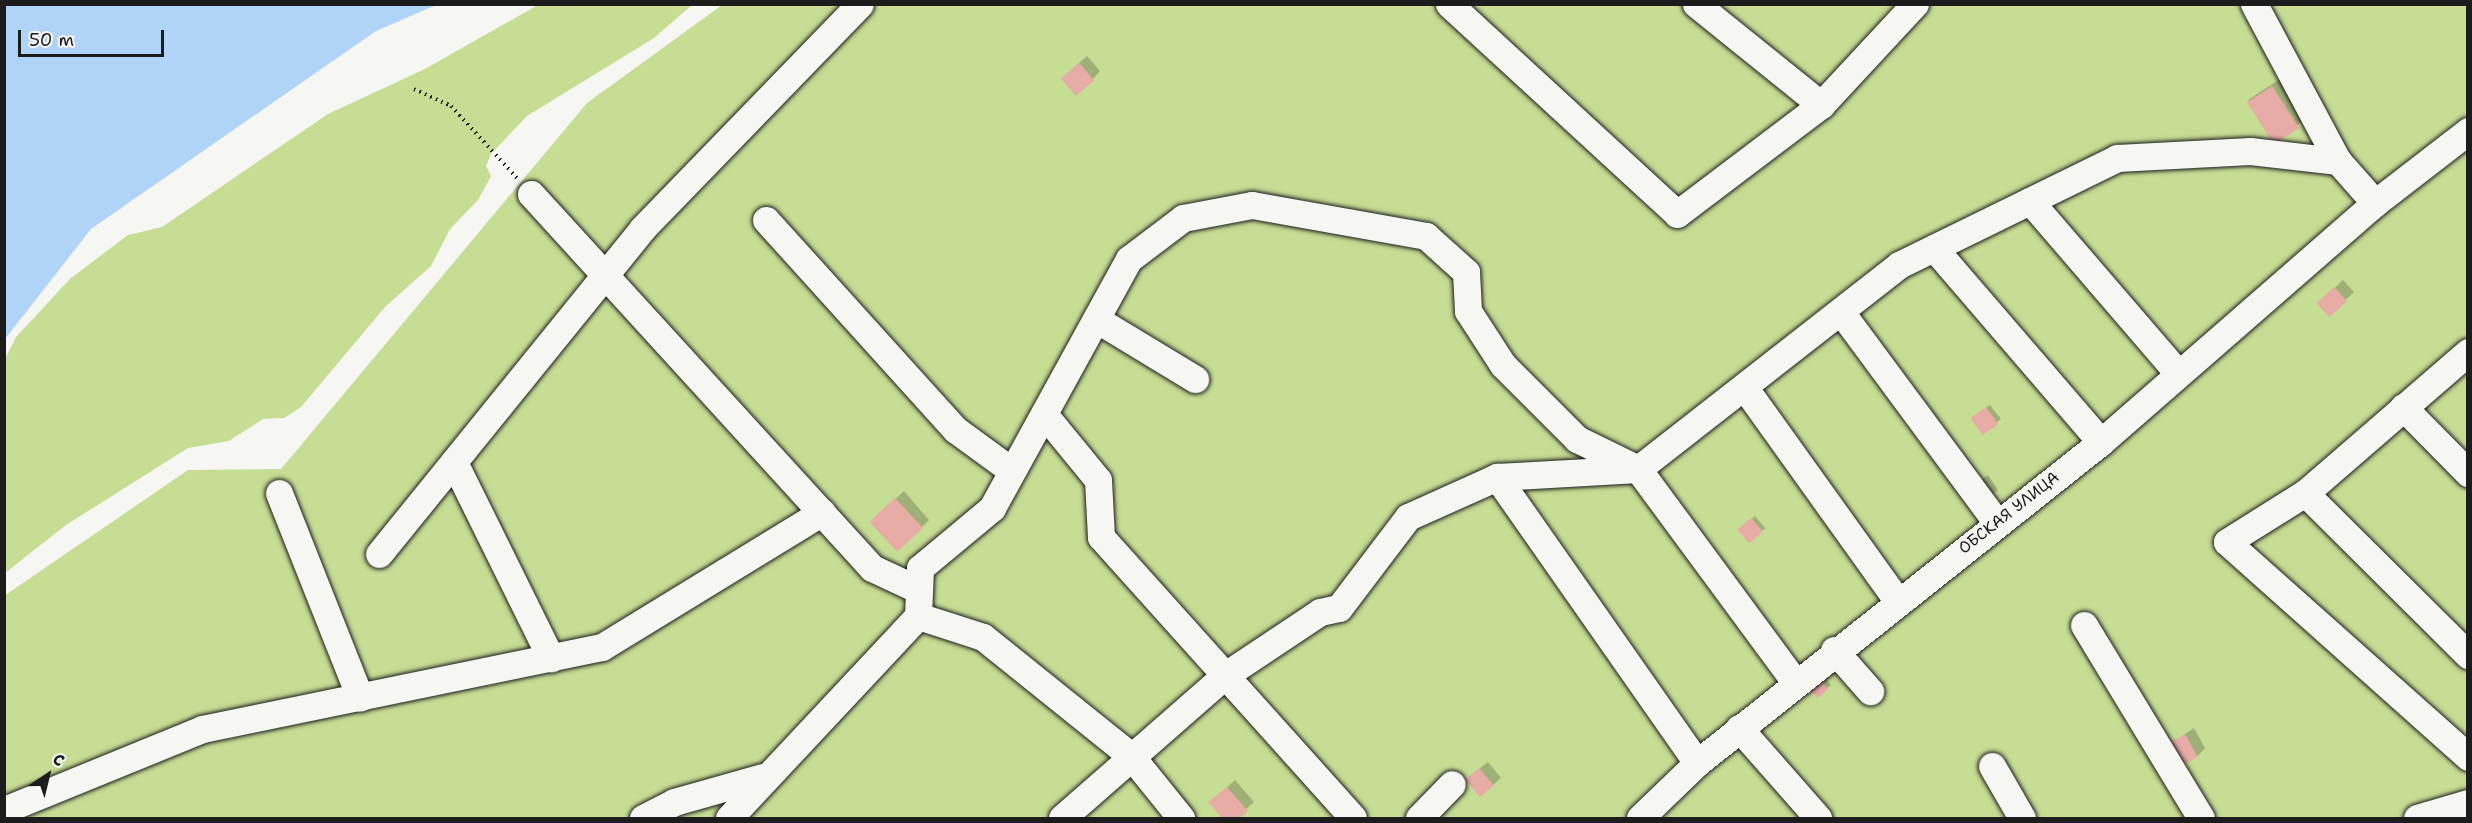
<!DOCTYPE html>
<meta charset="utf-8">
<style>
body{margin:0}
#map{position:relative;width:2472px;height:823px;overflow:hidden;background:#f6f6f2;font-family:"Shantell Sans",sans-serif}
div>[style]{position:absolute}
[style*='--x']{left:calc(var(--x)*1px);top:calc(var(--y)*1px);width:calc(var(--w)*1px);rotate:calc(var(--a)*1deg)}
.green>*{inset:0;background:#c6dd94}
.water>*{inset:0;background:#afd4f8}
.shadow>*{inset:0;background:#0003;transform-origin:0 0}
.building>*{inset:0;background:#e7aca5;transform-origin:0 0}
.path>*{height:4px;margin-top:-2px;transform-origin:0;background:repeating-linear-gradient(90deg,#1c1c1c 0 1.5px,transparent 0 6px)}
.roads{filter:drop-shadow(0 0 2px #1c1c1c) drop-shadow(0 0 2px #1c1c1c)}
.minor>*{height:27px;margin:-13.5px;padding:0 13.5px;transform-origin:13.5px;border-radius:13.5px;background:#f6f6f2}
span{translate:-50% -50%;white-space:nowrap;text-align:center;line-height:1.15;-webkit-text-stroke:5px #f6f6f2;paint-order:stroke}
.street-label{font-size:16px;color:#1c1c1c}
.frame{position:absolute;inset:0;border:6px solid #1c1c1c;pointer-events:none}
.north{position:absolute;left:18px;top:745px;width:60px;height:60px;-webkit-text-stroke:4px #f6f6f2;paint-order:stroke;rotate:35deg;font-size:16px;font-weight:700;line-height:24px;text-align:center;color:#1c1c1c}
.north::after{content:'';display:block;margin:auto;width:21px;height:27px;background:#1c1c1c;clip-path:polygon(50% 0,100% 100%,50% 72%,0 100%)}
.scale{position:absolute;left:18px;top:30px;width:146px;height:27px;box-sizing:border-box;border:3px solid #1c1c1c;border-top:0;padding-left:8px;font-size:18px;line-height:21px;white-space:nowrap;color:#1c1c1c;-webkit-text-stroke:4px #f6f6f2;paint-order:stroke}
</style>
<div id="map">
<div class="green">
<i style="clip-path:polygon(538px 5px,692px 5px,654px 38px,527px 116px,491px 154px,486px 166px,491px 176px,478px 200px,450px 229px,431px 266px,385px 307px,301px 407px,284px 418px,263px 419px,229px 441px,188px 448px,66px 525px,5px 573px,5px 359px,16px 337px,70px 279px,128px 235px,162px 227px,328px 114px,425px 69px)"></i>
<i style="clip-path:polygon(722px 5px,2467px 5px,2467px 818px,5px 818px,4px 596px,188px 470px,281px 469px,587px 103px)"></i>
</div>
<div class="water">
<i style="clip-path:polygon(5px 4px,436px 4px,436px 5px,376px 31px,91px 229px,5px 339px)"></i>
</div>
<div class="shadow">
<i style="clip-path:polygon(1087px 56px,1100px 71px,1093px 79px,1070px 71px)"></i>
<i style="left:2280px;top:79px;width:48px;height:38px;rotate:57deg"></i>
<i style="clip-path:polygon(2343px 280px,2354px 292px,2329px 315px,2326px 296px)"></i>
<i style="clip-path:polygon(1990px 405px,2001px 419px,1983px 433px,1976px 415px)"></i>
<i style="clip-path:polygon(1988px 475px,1998px 490px,1985px 499px,1979px 481px)"></i>
<i style="clip-path:polygon(904px 491px,929px 520px,922px 527px,879px 514px)"></i>
<i style="left:1755px;top:516px;width:16px;height:21px;rotate:50deg"></i>
<i style="clip-path:polygon(1820px 671px,1831px 685px,1817px 696px)"></i>
<i style="clip-path:polygon(2194px 728px,2205px 748px,2198px 756px,2170px 744px)"></i>
<i style="clip-path:polygon(1488px 762px,1501px 778px,1480px 796px,1475px 772px)"></i>
<i style="clip-path:polygon(1235px 780px,1254px 802px,1236px 818px,1224px 818px,1211px 802px)"></i>
</div>
<div class="building">
<i style="left:1079px;top:63px;width:23px;height:24px;rotate:49deg"></i>
<i style="left:2272px;top:86px;width:50px;height:30px;rotate:57deg"></i>
<i style="left:2334px;top:287px;width:19px;height:24px;rotate:47deg"></i>
<i style="left:1986px;top:407px;width:21px;height:19px;rotate:55deg"></i>
<i style="left:895px;top:498px;width:41px;height:35px;rotate:47deg"></i>
<i style="left:1751px;top:518px;width:18px;height:18px;rotate:49deg"></i>
<i style="left:1815px;top:673px;width:21px;height:14px;rotate:51deg"></i>
<i style="left:2185px;top:734px;width:26px;height:20px;rotate:61deg"></i>
<i style="left:1479px;top:768px;width:23px;height:18px;rotate:50deg"></i>
<i style="clip-path:polygon(1227px 787px,1248px 811px,1239px 818px,1222px 818px,1208px 802px)"></i>
</div>
<div class="path">
<i style="--x:414;--y:89;--w:41;--a:24.7"></i>
<i style="--x:451;--y:106;--w:99;--a:47.5"></i>
</div>
<div class="roads">
<div class="minor">
<i style="--x:1449;--y:4;--w:310;--a:42.6"></i>
<i style="--x:1677;--y:214;--w:181;--a:-37.1"></i>
<i style="--x:1821;--y:105;--w:138;--a:-47.1"></i>
<i style="--x:1696;--y:4;--w:161;--a:38.9"></i>
<i style="--x:2254;--y:4;--w:178;--a:61.9"></i>
<i style="--x:2338;--y:161;--w:56;--a:48.6"></i>
<i style="--x:531;--y:194;--w:506;--a:47.64"></i>
<i style="--x:872;--y:568;--w:52;--a:25.1"></i>
<i style="--x:2030;--y:201;--w:227;--a:49.3"></i>
<i style="--x:766;--y:220;--w:283;--a:47.9"></i>
<i style="--x:956;--y:430;--w:69;--a:36.2"></i>
<i style="--x:1934;--y:248;--w:256;--a:49.3"></i>
<i style="--x:1841;--y:312;--w:262;--a:53.5"></i>
<i style="--x:1096;--y:319;--w:116;--a:31.2"></i>
<i style="--x:2468;--y:352;--w:216;--a:139.1"></i>
<i style="--x:2305;--y:493;--w:92;--a:147.9"></i>
<i style="--x:2227;--y:542;--w:323;--a:41.7"></i>
<i style="--x:1745;--y:388;--w:261;--a:54.4"></i>
<i style="--x:2403;--y:407;--w:93;--a:45.4"></i>
<i style="--x:1044;--y:414;--w:85;--a:50.7"></i>
<i style="--x:1098;--y:480;--w:57;--a:87"></i>
<i style="--x:1101;--y:537;--w:377;--a:48.1"></i>
<i style="--x:454;--y:462;--w:219;--a:63.7"></i>
<i style="--x:1497;--y:477;--w:349;--a:55"></i>
<i style="--x:279;--y:493;--w:220;--a:68.4"></i>
<i style="--x:2305;--y:493;--w:230;--a:44.8"></i>
<i style="--x:379;--y:554;--w:418;--a:-51"></i>
<i style="--x:642;--y:229;--w:313;--a:-45.9"></i>
<i style="--x:918;--y:616;--w:68;--a:17.9"></i>
<i style="--x:983;--y:637;--w:190;--a:38.8"></i>
<i style="--x:1131;--y:756;--w:80;--a:51.1"></i>
<i style="--x:2084;--y:625;--w:226;--a:58.8"></i>
<i style="--x:1834;--y:650;--w:55;--a:48.7"></i>
<i style="--x:1739;--y:728;--w:120;--a:48.7"></i>
<i style="--x:1992;--y:766;--w:60;--a:60"></i>
<i style="--x:4;--y:810;--w:214;--a:-22.2"></i>
<i style="--x:202;--y:729;--w:408;--a:-11.6"></i>
<i style="--x:602;--y:647;--w:258;--a:-31.5"></i>
<i style="--x:643;--y:818;--w:35;--a:-27"></i>
<i style="--x:674;--y:802;--w:92;--a:-15.7"></i>
<i style="--x:729;--y:818;--w:277;--a:-46.9"></i>
<i style="--x:918;--y:616;--w:48;--a:-87.6"></i>
<i style="--x:920;--y:568;--w:94;--a:-39.8"></i>
<i style="--x:992;--y:508;--w:284;--a:-61.2"></i>
<i style="--x:1129;--y:259;--w:68;--a:-37.2"></i>
<i style="--x:1183;--y:218;--w:70;--a:-10.7"></i>
<i style="--x:1252;--y:205;--w:177;--a:10.1"></i>
<i style="--x:1426;--y:236;--w:54;--a:42"></i>
<i style="--x:1466;--y:272;--w:39;--a:87"></i>
<i style="--x:1468;--y:311;--w:64;--a:57.1"></i>
<i style="--x:1503;--y:365;--w:105;--a:45"></i>
<i style="--x:1577;--y:439;--w:68;--a:26.2"></i>
<i style="--x:1638;--y:469;--w:265;--a:53.6"></i>
<i style="--x:1062;--y:818;--w:215;--a:-41.2"></i>
<i style="--x:1224;--y:676;--w:115;--a:-33.7"></i>
<i style="--x:1320;--y:612;--w:19;--a:-12"></i>
<i style="--x:1339;--y:608;--w:114;--a:-52.8"></i>
<i style="--x:1408;--y:517;--w:98;--a:-24.2"></i>
<i style="--x:1497;--y:477;--w:141;--a:-3.2"></i>
<i style="--x:1638;--y:469;--w:331;--a:-38"></i>
<i style="--x:1899;--y:265;--w:243;--a:-26.1"></i>
<i style="--x:2117;--y:158;--w:133;--a:-3"></i>
<i style="--x:2250;--y:151;--w:89;--a:6.5"></i>
<i style="--x:1419;--y:818;--w:47;--a:-45.9"></i>
<i style="--x:1640;--y:818;--w:79;--a:-44"></i>
<i style="--x:1697;--y:763;--w:516;--a:-38.47"></i>
<i style="--x:2101;--y:442;--w:364;--a:-41.1"></i>
<i style="--x:2375;--y:203;--w:118;--a:-37.7"></i>
<i style="--x:2417;--y:818;--w:53;--a:-16.4"></i>
</div>
</div>
<div class="street-label">
<span style="left:2009px;top:513px;rotate:-38deg">ОБСКАЯ УЛИЦА</span>
</div>
<div class="frame"></div>
<div class="north">С</div>
<div class="scale">50 m</div>
</div>
